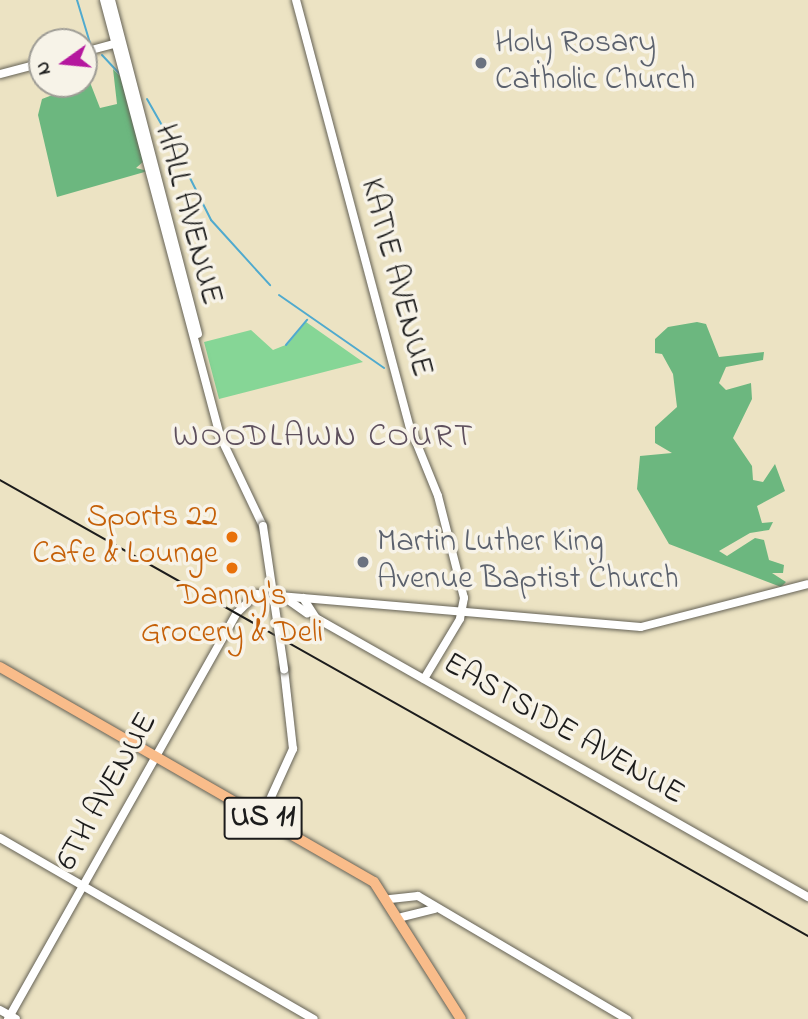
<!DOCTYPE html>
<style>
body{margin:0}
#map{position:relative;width:808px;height:1019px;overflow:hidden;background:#ece3c3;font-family:"Indie Flower",sans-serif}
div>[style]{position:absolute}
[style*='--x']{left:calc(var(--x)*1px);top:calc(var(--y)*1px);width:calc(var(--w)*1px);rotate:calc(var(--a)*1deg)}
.green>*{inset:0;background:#86d696}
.forest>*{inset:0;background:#6cb77f}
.stream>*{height:2px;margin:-1px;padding:0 1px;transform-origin:1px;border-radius:1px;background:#50aace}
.roads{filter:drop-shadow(0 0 2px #656256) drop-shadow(0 0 2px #656256)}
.minor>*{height:8px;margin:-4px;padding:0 4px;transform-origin:4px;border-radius:4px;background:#fff}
.major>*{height:10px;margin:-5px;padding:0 5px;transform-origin:5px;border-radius:5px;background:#f9bc8a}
.rail>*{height:2px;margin:-1px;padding:0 1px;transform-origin:1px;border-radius:1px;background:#1c1c1c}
.bridges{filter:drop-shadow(0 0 2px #656256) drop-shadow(0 0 2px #656256)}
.minor-bridge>*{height:8px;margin:-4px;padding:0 4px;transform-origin:4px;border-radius:4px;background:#fff}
.dots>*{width:19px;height:19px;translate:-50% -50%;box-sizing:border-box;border:4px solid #f7f3e8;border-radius:50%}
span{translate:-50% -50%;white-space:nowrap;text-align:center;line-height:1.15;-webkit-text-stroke:7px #f7f3e8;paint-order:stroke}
.shield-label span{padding:2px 5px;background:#f7f3e8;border:2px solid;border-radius:5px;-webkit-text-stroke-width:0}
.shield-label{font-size:30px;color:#1c1c1c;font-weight:700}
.worship-label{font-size:32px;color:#5b616d}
.left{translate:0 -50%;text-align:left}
.street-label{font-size:32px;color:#1c1c1c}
.food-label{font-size:32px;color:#c56008}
.right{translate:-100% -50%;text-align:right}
.neighbourhood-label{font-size:33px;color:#5e505d;letter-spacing:2px}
.north{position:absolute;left:28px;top:28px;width:70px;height:70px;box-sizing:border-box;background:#f7f3e8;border:2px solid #9f9d96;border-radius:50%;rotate:255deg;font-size:19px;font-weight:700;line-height:28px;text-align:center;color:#1c1c1c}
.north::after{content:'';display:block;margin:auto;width:24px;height:32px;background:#b5179e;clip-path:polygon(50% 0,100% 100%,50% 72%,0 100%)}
</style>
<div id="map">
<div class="green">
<i style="clip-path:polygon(306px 322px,363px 362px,219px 399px,204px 342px,251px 330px,273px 350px,288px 344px)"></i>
</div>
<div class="forest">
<i style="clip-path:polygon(84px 67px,100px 108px,117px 104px,113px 69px,124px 80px,144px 161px,136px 168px,148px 171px,57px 197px,38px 115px,42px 99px,55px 94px,50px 84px,82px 90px)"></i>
<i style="clip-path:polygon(697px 322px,706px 324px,719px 357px,764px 352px,763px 360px,726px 367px,719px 383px,726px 390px,751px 383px,752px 399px,733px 438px,752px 466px,753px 480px,763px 482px,775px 464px,785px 491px,757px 506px,762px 523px,773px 522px,769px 530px,750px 533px,719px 551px,727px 556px,755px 538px,764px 540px,769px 560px,784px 565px,783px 573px,772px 573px,786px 582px,781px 587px,669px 544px,637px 489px,640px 456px,672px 453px,655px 443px,655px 427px,677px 407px,673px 374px,662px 354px,655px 353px,655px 339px,668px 327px)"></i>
</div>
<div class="stream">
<i style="--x:77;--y:0;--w:45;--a:73.2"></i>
<i style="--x:102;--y:55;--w:26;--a:47"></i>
<i style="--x:147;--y:99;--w:75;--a:60.4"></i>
<i style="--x:189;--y:176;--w:49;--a:63.4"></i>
<i style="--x:211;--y:220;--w:88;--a:47.8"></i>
<i style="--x:279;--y:295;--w:128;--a:34.8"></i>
<i style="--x:286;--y:345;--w:33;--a:-50"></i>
</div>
<div class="roads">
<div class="minor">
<i style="--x:104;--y:0;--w:451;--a:75.1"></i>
<i style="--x:220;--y:436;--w:100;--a:64.5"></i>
<i style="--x:111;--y:0;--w:345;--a:75.4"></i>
<i style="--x:296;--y:0;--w:442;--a:75.1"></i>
<i style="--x:410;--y:427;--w:74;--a:67.9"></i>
<i style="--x:438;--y:496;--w:105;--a:75.7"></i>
<i style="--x:464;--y:598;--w:21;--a:101"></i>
<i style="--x:460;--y:619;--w:70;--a:121"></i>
<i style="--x:84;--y:52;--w:35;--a:-15"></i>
<i style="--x:0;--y:74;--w:43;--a:-14.7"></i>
<i style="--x:281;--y:595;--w:32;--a:35"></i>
<i style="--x:303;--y:598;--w:24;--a:57"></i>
<i style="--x:316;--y:618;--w:566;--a:29.56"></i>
<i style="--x:262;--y:817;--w:75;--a:-65.5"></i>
<i style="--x:293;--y:749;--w:81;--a:-96.4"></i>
<i style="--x:0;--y:838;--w:362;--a:30"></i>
<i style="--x:390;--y:899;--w:28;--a:-6"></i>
<i style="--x:418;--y:896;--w:243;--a:30.5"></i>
<i style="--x:402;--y:917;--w:34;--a:-14"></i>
<i style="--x:0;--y:1010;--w:18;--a:29"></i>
<i style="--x:8;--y:1019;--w:466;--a:-60.6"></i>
<i style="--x:237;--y:613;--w:27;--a:-45"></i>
<i style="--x:256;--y:594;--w:386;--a:4.9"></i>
<i style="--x:641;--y:627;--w:172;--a:-14.4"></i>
</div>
<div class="major">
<i style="--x:0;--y:667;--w:431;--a:29.9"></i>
<i style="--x:374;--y:882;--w:162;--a:57.6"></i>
</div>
</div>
<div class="rail">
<i style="--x:0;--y:480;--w:928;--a:29.44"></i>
</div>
<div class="bridges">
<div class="minor-bridge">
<i style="--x:263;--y:526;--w:145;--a:81.6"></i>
</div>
</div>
<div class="dots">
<i style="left:481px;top:63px;background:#6b7280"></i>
<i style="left:232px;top:537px;background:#e8710a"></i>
<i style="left:363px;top:562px;background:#6b7280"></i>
<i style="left:232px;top:568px;background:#e8710a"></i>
</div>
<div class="shield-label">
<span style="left:263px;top:818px">US 11</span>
</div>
<div class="worship-label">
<span class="left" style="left:495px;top:63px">Holy Rosary<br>Catholic Church</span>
<span class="left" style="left:377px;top:562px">Martin Luther King<br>Avenue Baptist Church</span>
</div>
<div class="street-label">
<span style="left:187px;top:215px;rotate:75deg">HALL AVENUE</span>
<span style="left:395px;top:278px;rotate:75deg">KATIE AVENUE</span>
<span style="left:563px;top:730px;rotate:30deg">EASTSIDE AVENUE</span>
<span style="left:108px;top:792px;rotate:-61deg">6TH AVENUE</span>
</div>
<div class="food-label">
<span class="right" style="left:218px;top:537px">Sports 22<br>Cafe &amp; Lounge</span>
<span style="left:232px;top:616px">Danny's<br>Grocery &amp; Deli</span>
</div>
<div class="neighbourhood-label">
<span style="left:324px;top:438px">WOODLAWN COURT</span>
</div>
<div class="north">N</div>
</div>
